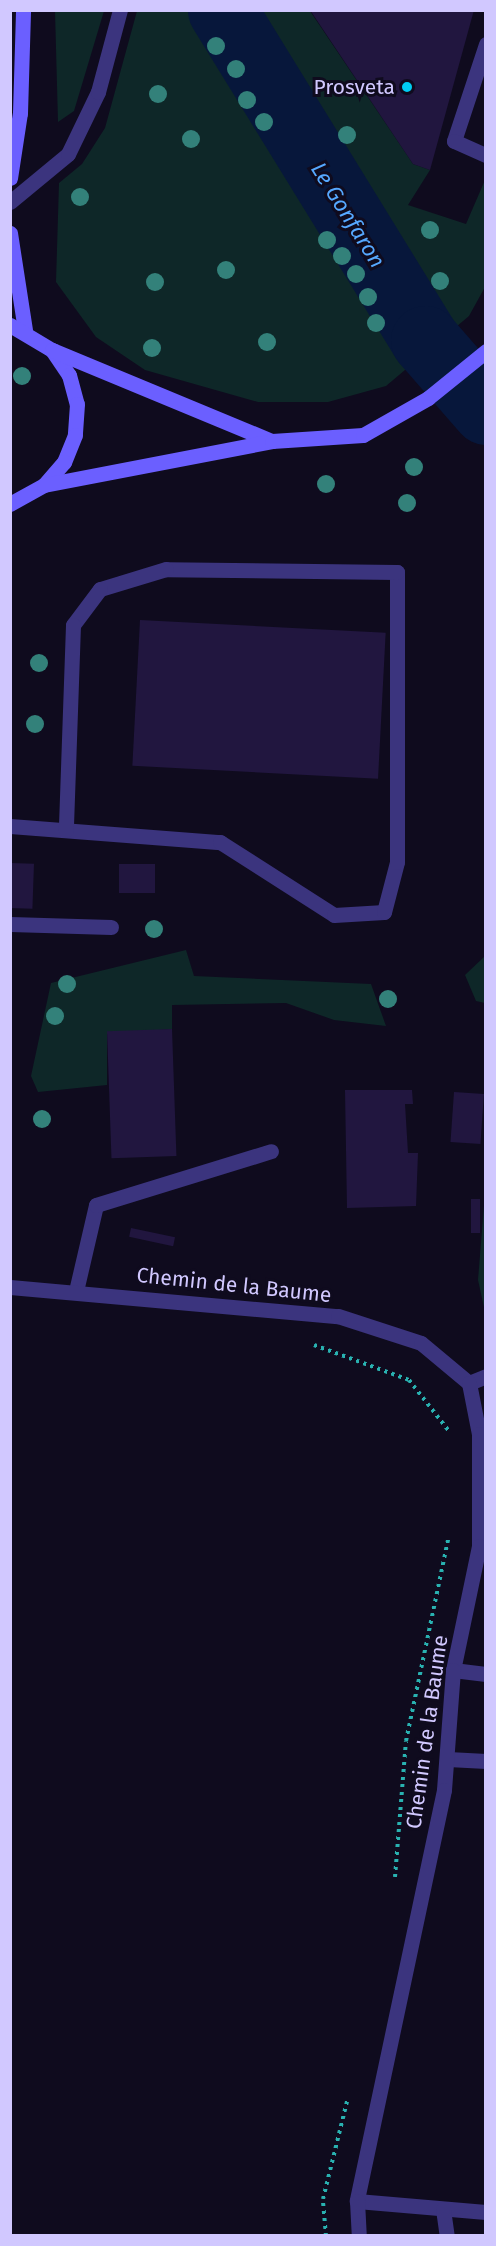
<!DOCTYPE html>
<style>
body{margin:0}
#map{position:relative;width:496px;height:2246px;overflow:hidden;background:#0f0b1e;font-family:"Fira Sans",sans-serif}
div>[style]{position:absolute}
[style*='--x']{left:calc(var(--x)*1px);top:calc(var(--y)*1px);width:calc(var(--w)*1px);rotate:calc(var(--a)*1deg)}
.green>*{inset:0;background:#0e2728}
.river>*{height:69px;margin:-34.5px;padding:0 34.5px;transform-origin:34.5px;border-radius:34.5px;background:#07173b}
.building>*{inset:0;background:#21163f;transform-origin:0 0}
.path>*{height:4px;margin-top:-2px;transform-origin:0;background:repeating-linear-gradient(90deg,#29b2b1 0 3px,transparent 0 7.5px)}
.service>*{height:15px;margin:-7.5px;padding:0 7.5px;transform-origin:7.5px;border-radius:7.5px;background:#3b347e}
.minor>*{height:15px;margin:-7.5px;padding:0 7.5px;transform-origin:7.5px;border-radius:7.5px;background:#3b347e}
.secondary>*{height:15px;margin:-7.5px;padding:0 7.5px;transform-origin:7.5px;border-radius:7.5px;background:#6b5fff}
.trees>*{width:18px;height:18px;margin:-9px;border-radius:50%;background:#33817a}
.dots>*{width:16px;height:16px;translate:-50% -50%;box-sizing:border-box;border:3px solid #0f0b1e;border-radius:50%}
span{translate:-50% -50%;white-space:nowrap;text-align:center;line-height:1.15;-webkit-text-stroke:6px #0f0b1e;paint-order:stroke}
.poi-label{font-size:21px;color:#d1c8ff}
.right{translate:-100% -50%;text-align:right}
.street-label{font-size:21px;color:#d1c8ff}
.water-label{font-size:22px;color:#56a8ff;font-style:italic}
.frame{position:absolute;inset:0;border:12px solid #d1c8ff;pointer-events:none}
</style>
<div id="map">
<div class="green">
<i style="clip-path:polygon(55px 11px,104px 11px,74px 111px,58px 122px)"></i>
<i style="clip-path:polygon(137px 11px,310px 11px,413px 164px,430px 170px,408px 205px,466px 224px,485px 180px,485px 287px,469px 316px,386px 386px,328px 402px,258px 402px,145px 370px,96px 337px,56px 282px,59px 183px,82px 164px,105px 128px)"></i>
<i style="clip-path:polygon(186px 950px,194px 976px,371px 984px,386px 1026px,334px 1020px,286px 1003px,172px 1005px,172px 1029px,107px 1034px,107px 1085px,38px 1092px,31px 1076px,51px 983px)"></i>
<i style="clip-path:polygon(485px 956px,485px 1003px,476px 1001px,465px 975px)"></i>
<i style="clip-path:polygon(485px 1193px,486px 1193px,485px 1312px,478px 1280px)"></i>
</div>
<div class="river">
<i style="--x:222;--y:10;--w:387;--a:58.4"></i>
<i style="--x:425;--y:340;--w:93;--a:48.9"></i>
</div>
<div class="building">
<i style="clip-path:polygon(310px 10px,474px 10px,430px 170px,413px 164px)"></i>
<i style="left:140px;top:620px;width:246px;height:146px;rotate:3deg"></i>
<i style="left:10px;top:863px;width:24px;height:45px;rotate:2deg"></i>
<i style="left:119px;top:864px;width:36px;height:29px"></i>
<i style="left:172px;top:1029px;width:127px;height:65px;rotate:88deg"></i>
<i style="clip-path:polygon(345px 1090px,412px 1090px,413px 1104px,405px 1104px,408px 1153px,418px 1153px,416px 1206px,347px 1208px)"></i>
<i style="left:454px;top:1092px;width:30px;height:50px;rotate:4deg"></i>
<i style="left:471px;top:1199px;width:9px;height:34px"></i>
<i style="left:131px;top:1228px;width:45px;height:9px;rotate:12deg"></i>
</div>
<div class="path">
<i style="--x:314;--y:1345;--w:101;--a:20.2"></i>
<i style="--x:409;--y:1380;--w:65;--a:51.9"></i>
<i style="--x:395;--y:1877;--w:136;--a:-85.4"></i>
<i style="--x:406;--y:1741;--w:209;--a:-78.2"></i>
<i style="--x:326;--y:2236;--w:37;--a:-95"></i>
<i style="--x:323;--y:2199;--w:101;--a:-76.2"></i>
</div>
<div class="service">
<i style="--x:486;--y:44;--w:102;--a:108.3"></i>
<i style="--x:454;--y:141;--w:35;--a:24"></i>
<i style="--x:10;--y:202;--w:75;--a:-39.6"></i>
<i style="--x:68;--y:154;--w:69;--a:-64.2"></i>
<i style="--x:98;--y:92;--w:85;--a:-75"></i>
<i style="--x:10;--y:826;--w:211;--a:4.4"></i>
<i style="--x:220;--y:842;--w:135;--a:32.6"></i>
<i style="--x:334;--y:915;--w:50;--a:-3.4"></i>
<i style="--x:384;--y:912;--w:52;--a:-75.4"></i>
<i style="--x:397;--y:862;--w:290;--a:-90"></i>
<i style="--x:397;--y:572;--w:231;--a:-179.3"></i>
<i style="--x:166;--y:569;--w:69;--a:163.1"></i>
<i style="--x:100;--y:589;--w:45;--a:126.9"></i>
<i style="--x:73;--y:625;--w:205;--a:92"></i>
<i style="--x:10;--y:924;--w:101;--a:1.7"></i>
<i style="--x:76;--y:1291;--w:88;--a:-76.9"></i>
<i style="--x:96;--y:1205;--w:183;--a:-17.1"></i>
<i style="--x:469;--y:1383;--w:18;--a:-22"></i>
<i style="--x:453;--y:1670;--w:33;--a:7"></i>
<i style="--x:448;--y:1759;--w:38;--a:3"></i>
<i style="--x:357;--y:2201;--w:129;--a:4.9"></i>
<i style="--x:443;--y:2209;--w:27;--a:82"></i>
</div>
<div class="minor">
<i style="--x:10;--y:1287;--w:329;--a:5.1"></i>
<i style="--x:338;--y:1316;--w:87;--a:18"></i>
<i style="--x:421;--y:1343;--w:62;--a:39.8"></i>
<i style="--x:469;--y:1383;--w:52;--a:78.9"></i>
<i style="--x:479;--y:1434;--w:112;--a:90"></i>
<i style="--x:479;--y:1546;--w:127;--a:101.8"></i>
<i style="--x:453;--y:1670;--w:120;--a:94.3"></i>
<i style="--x:444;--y:1790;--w:420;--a:102"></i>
<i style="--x:357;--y:2201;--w:35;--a:87"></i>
</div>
<div class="secondary">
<i style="--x:10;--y:178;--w:66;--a:-81.3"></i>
<i style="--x:20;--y:113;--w:103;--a:-88.3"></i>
<i style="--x:10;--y:233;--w:98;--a:81.2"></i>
<i style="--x:10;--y:325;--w:49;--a:30.8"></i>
<i style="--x:52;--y:350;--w:30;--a:56"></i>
<i style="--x:69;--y:375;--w:30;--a:75"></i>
<i style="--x:77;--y:404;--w:31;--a:94"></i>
<i style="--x:75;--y:435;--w:29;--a:112"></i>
<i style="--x:64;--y:462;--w:30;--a:131"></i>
<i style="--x:44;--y:485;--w:39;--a:151"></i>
<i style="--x:52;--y:350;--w:238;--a:22.5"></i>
<i style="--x:44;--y:485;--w:232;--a:-10.9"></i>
<i style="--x:272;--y:441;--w:91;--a:-3.8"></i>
<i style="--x:363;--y:435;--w:75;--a:-29.6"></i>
<i style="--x:428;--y:398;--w:75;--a:-39"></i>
</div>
<div class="trees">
<i style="left:216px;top:46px"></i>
<i style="left:236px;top:69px"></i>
<i style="left:158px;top:94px"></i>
<i style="left:247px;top:100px"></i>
<i style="left:264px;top:122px"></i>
<i style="left:347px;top:135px"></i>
<i style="left:191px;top:139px"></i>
<i style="left:80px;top:197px"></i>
<i style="left:430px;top:230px"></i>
<i style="left:327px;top:240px"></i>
<i style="left:342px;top:256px"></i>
<i style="left:226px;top:270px"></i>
<i style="left:356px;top:274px"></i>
<i style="left:440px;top:281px"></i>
<i style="left:155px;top:282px"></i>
<i style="left:368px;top:297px"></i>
<i style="left:376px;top:323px"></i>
<i style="left:267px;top:342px"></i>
<i style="left:152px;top:348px"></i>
<i style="left:22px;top:376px"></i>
<i style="left:414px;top:467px"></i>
<i style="left:326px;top:484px"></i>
<i style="left:407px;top:503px"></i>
<i style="left:39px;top:663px"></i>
<i style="left:35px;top:724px"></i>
<i style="left:154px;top:929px"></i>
<i style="left:67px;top:984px"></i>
<i style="left:388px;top:999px"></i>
<i style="left:55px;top:1016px"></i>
<i style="left:42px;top:1119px"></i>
</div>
<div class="dots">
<i style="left:407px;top:87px;background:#00cdf3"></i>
</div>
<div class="poi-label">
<span class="right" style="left:395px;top:87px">Prosveta</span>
</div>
<div class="street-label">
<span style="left:234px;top:1285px;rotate:6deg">Chemin de la Baume</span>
<span style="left:427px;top:1732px;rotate:-82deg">Chemin de la Baume</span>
</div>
<div class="water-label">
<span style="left:348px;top:215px;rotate:58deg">Le Gonfaron</span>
</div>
<div class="frame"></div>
</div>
